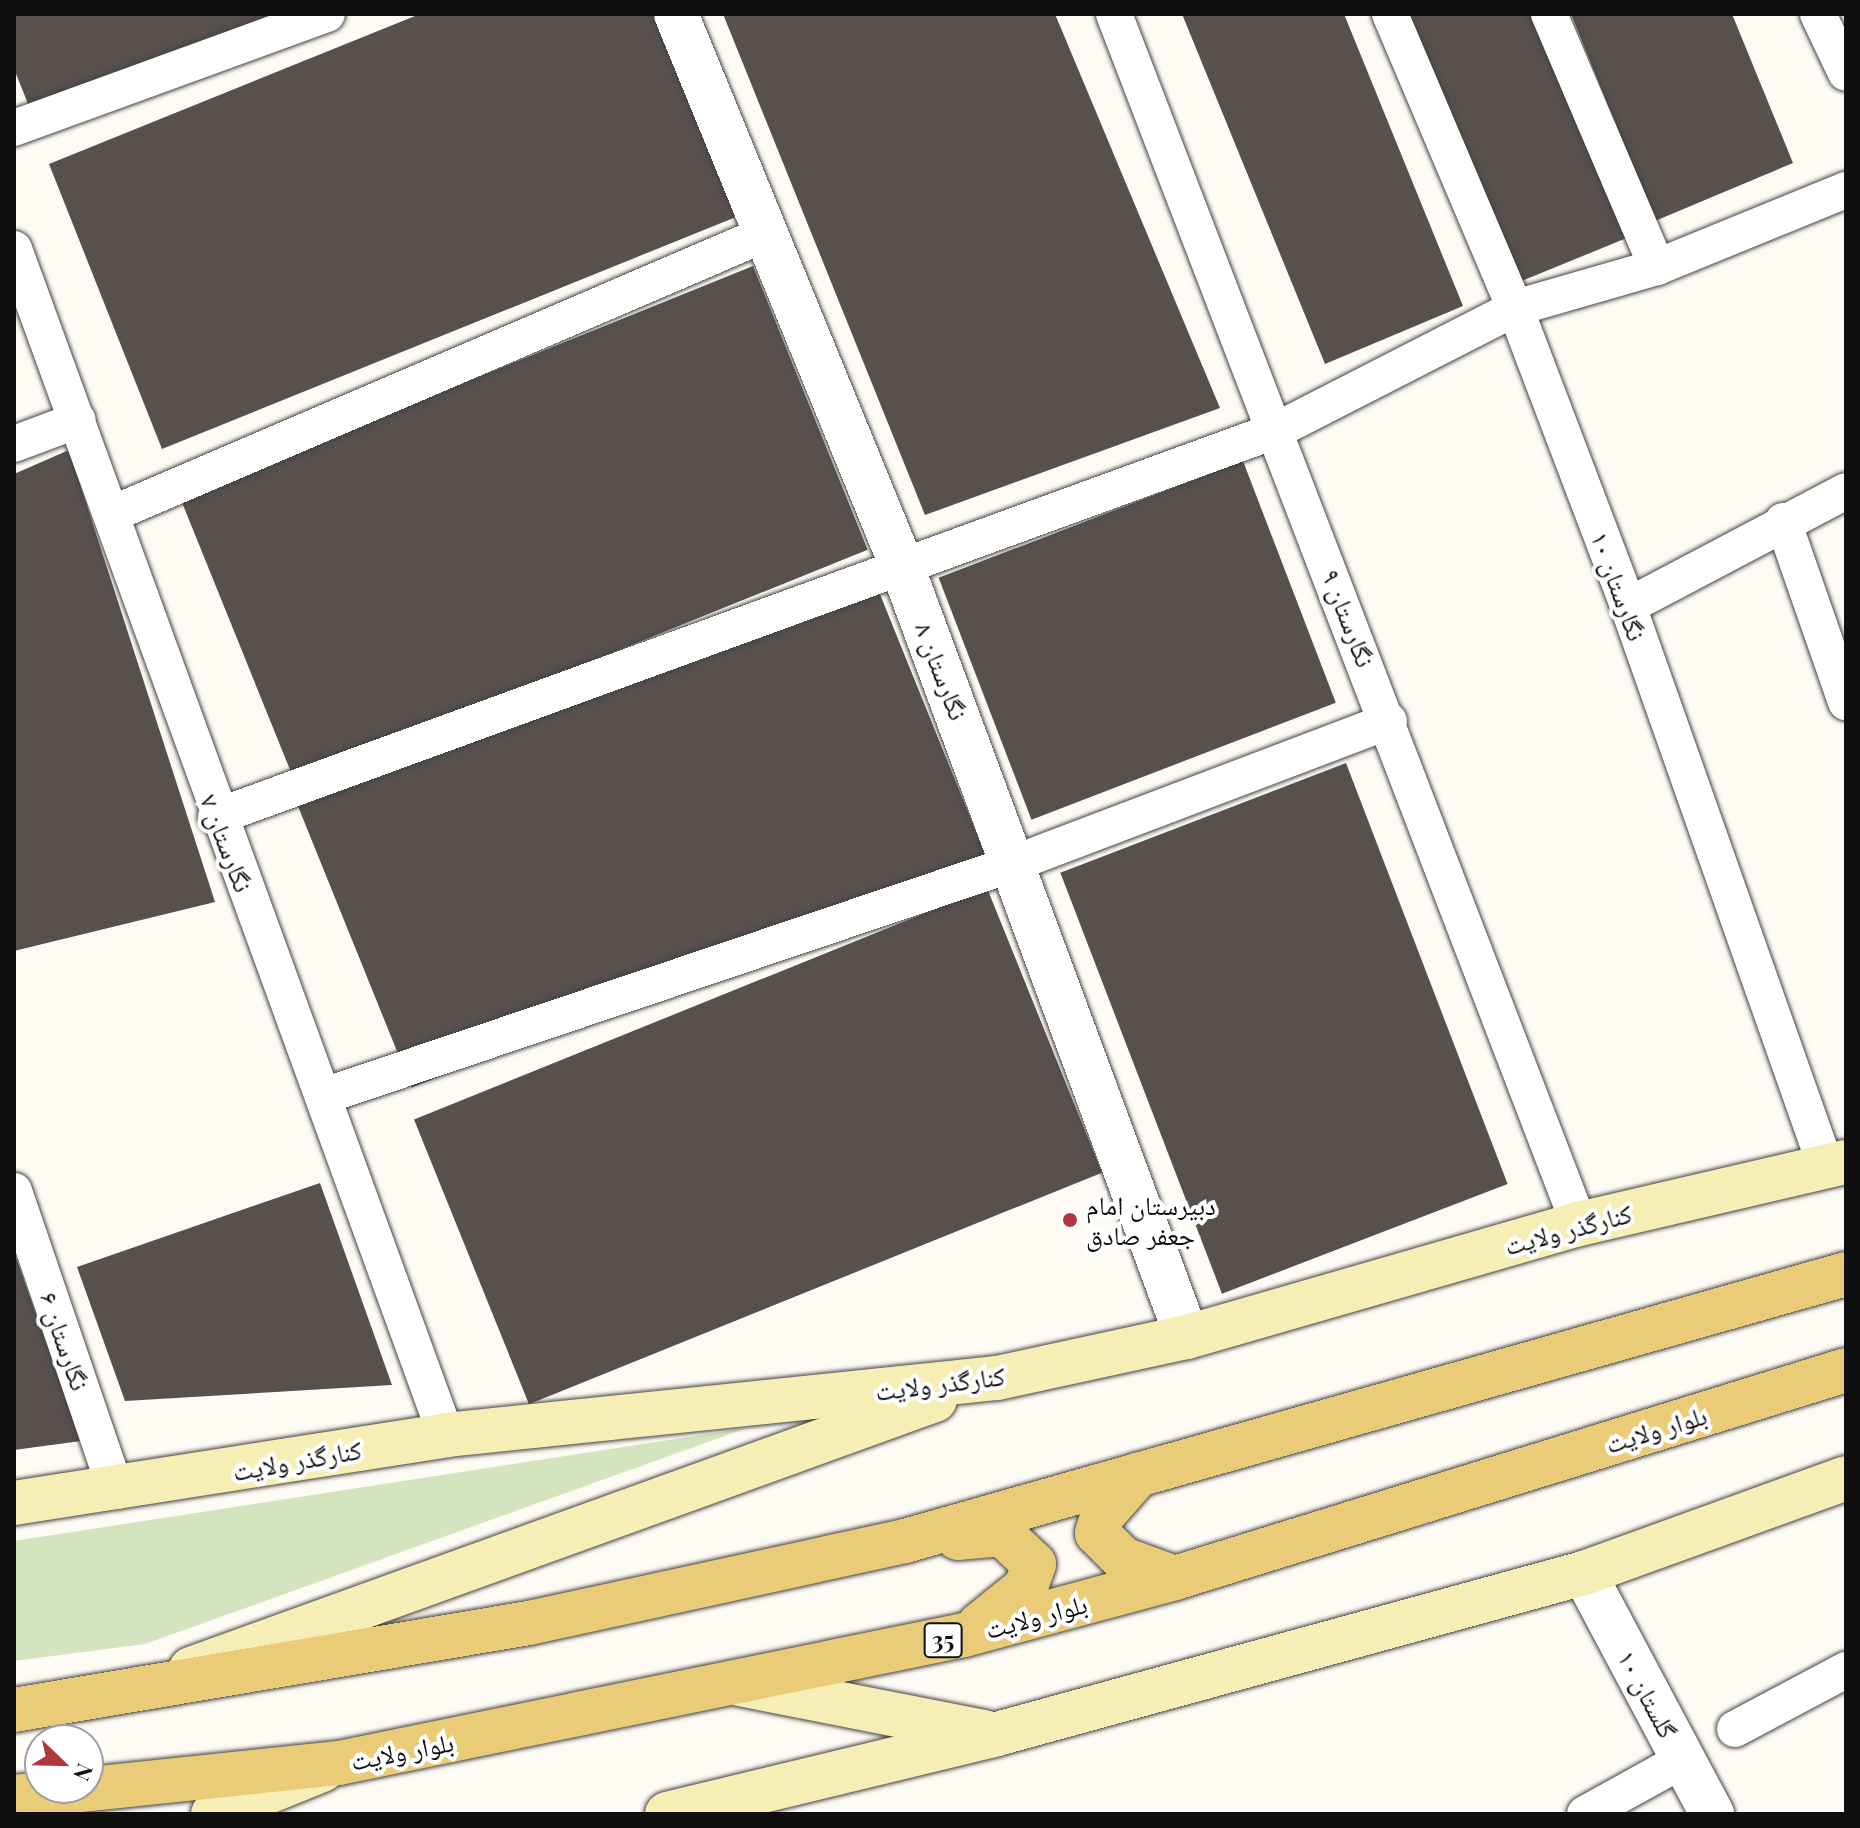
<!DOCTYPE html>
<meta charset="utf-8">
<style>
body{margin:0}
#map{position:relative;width:1860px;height:1828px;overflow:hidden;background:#fdfbf3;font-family:"Playfair Display","Noto Naskh Arabic",serif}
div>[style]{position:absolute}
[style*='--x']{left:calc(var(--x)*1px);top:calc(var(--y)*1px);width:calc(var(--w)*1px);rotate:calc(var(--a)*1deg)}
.green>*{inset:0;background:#d3e5bf}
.building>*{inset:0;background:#57504d;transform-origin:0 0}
.roads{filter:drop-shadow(0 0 2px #424242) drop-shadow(0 0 2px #424242)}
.minor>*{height:36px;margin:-18px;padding:0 18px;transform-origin:18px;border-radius:18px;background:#fff}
.tertiary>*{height:44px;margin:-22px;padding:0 22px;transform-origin:22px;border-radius:22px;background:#fff}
.secondary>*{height:44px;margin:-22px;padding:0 22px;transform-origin:22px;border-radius:22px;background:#f6eeb5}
.primary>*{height:44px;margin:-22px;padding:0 22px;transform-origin:22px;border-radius:22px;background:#e9cb78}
.dots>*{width:22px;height:22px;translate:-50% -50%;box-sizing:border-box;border:4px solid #fff;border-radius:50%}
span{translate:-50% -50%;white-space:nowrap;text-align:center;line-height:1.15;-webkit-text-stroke:8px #fff;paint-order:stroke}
.shield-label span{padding:2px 6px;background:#fff;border:2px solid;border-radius:6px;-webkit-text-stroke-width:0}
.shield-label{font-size:24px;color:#0f0f0f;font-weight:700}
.street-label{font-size:26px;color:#0f0f0f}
.poi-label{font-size:26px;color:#0f0f0f}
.left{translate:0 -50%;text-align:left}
.frame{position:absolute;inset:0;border:16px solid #0f0f0f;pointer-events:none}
.north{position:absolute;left:24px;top:1724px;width:80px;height:80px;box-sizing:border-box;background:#fff;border:2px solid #9f9f9f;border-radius:50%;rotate:113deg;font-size:22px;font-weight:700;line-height:32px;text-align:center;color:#0f0f0f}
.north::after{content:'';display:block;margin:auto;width:28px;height:36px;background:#b0373e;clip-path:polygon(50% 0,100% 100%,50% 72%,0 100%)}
</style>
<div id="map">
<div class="green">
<i style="clip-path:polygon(747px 1428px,145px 1644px,14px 1661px,14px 1541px)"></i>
</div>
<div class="building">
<i style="clip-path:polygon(14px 14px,286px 14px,33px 116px,14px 69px)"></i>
<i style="clip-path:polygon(420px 14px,655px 14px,736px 217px,162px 449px,49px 164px)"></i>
<i style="clip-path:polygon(723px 14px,1055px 14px,1220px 408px,925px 515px)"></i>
<i style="clip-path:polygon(1182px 14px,1344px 14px,1463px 306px,1325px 364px)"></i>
<i style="clip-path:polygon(1381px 14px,1544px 14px,1634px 235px,1495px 292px)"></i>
<i style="clip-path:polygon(1571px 14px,1732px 14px,1793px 163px,1655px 221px)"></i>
<i style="left:753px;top:266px;width:306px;height:618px;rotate:68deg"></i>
<i style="clip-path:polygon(69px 450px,215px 902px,14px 951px,14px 474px)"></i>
<i style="left:1243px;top:461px;width:259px;height:326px;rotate:69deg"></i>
<i style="left:871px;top:572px;width:306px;height:619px;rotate:68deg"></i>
<i style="left:1346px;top:763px;width:451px;height:306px;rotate:69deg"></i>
<i style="left:987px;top:888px;width:307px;height:618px;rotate:68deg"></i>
<i style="clip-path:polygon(320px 1183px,392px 1385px,125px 1401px,77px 1267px)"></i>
<i style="clip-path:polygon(14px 1252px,81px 1441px,14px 1450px)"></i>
</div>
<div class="roads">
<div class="minor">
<i style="--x:1114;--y:14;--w:1296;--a:68.98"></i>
<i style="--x:1390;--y:14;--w:319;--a:67"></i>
<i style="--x:1515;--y:308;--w:319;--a:69.2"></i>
<i style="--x:1628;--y:606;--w:595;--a:70.56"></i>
<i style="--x:1549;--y:14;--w:275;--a:66.9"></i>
<i style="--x:1818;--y:14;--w:65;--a:64.6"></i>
<i style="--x:14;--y:128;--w:333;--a:-20"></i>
<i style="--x:14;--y:249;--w:1262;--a:69.99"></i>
<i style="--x:14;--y:444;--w:68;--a:-20.6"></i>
<i style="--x:112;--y:514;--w:710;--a:-23.21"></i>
<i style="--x:1783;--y:521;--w:192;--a:70.8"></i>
<i style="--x:1628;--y:606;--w:246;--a:-27.8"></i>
<i style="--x:216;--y:817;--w:1129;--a:-20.04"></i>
<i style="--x:1277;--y:430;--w:267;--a:-27.1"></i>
<i style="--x:1515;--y:308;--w:148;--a:-16.1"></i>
<i style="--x:1657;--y:267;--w:204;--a:-22.2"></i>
<i style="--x:324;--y:1096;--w:729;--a:-18.63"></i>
<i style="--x:1015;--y:863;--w:400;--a:-20.8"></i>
<i style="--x:14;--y:1191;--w:317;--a:71.2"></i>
<i style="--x:1735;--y:1729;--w:126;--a:-28"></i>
<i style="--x:1585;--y:1814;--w:112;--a:-28.9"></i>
</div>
<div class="tertiary">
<i style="--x:676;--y:14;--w:594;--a:67.75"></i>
<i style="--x:901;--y:564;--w:824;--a:69.7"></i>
<i style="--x:1584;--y:1573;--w:273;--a:62"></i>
</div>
<div class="secondary">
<i style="--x:14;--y:1503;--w:437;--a:-8.9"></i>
<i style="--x:446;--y:1435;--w:554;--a:-5.91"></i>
<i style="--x:997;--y:1378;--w:194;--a:-12.2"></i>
<i style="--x:1187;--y:1337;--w:408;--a:-16.1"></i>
<i style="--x:1579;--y:1224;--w:274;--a:-13.1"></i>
<i style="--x:191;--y:1669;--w:791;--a:-19.88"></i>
<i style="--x:739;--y:1684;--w:250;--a:11.1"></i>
<i style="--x:213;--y:1814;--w:118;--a:-22"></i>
<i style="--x:667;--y:1814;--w:340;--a:-13.6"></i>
<i style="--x:997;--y:1734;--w:609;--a:-15.34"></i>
<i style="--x:1584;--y:1573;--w:279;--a:-19.9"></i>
</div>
<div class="primary">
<i style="--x:1139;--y:1474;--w:56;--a:131.4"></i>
<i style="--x:1102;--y:1516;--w:18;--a:106"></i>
<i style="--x:1097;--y:1533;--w:37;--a:45"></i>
<i style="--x:1123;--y:1559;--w:55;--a:20.1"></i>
<i style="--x:958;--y:1538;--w:44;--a:-5.2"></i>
<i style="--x:1002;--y:1534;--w:44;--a:43.2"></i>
<i style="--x:1034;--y:1564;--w:24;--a:109"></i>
<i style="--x:1026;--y:1587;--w:60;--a:141"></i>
<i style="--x:14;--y:1710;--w:522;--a:-9.59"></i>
<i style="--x:529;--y:1623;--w:385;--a:-12.3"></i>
<i style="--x:905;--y:1541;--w:978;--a:-15.84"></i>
<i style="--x:14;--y:1797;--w:327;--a:-6"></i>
<i style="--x:339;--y:1763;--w:638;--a:-11.57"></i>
<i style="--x:964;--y:1635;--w:219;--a:-15.1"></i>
<i style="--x:1175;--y:1578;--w:702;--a:-17.22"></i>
</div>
</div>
<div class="dots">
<i style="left:1070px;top:1220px;background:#b0373e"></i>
</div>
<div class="shield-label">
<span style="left:943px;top:1640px">35</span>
</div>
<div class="street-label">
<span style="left:1619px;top:586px;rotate:70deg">نگارستان ۱۰</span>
<span style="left:1349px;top:618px;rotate:69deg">نگارستان ۹</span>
<span style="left:942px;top:671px;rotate:69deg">نگارستان ۸</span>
<span style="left:227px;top:843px;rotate:69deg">نگارستان ۷</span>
<span style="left:1568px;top:1229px;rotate:-15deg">کنارگذر ولایت</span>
<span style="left:65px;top:1341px;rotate:71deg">نگارستان ۶</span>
<span style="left:940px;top:1383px;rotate:-7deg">کنارگذر ولایت</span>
<span style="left:1656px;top:1429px;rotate:-17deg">بلوار ولایت</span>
<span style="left:297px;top:1460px;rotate:-10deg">کنارگذر ولایت</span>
<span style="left:1036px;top:1616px;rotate:-15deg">بلوار ولایت</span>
<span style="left:1648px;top:1694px;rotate:62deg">گلستان ۱۰</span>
<span style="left:402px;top:1751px;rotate:-11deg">بلوار ولایت</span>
</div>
<div class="poi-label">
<span class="left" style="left:1086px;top:1220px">دبیرستان امام<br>جعفر صادق</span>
</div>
<div class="frame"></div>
<div class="north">N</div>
</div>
